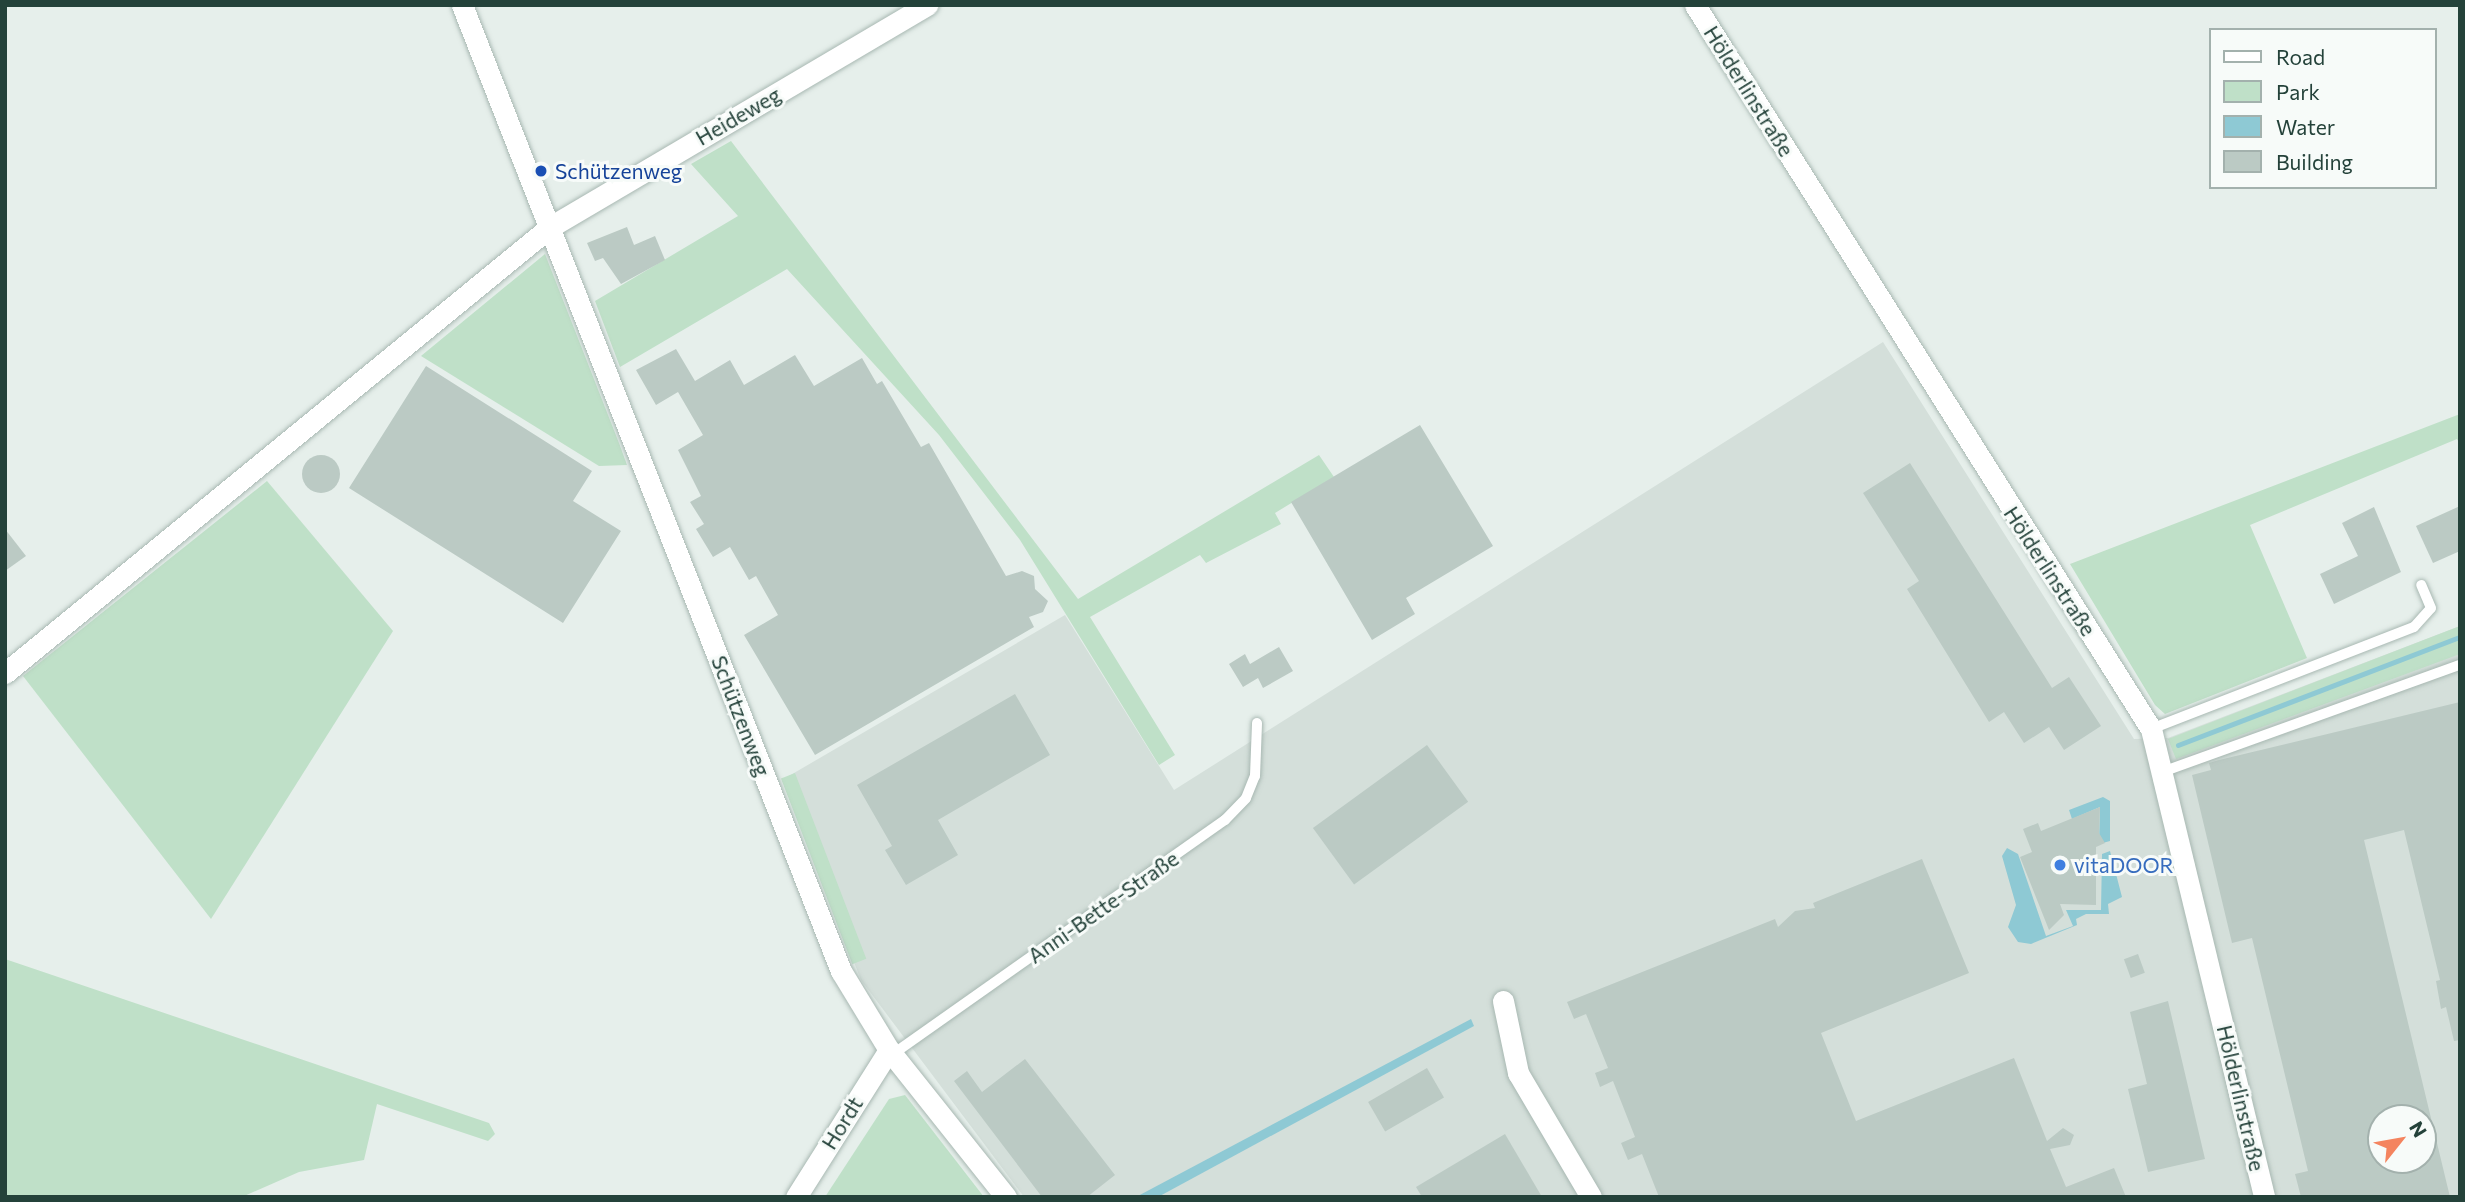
<!DOCTYPE html>
<meta charset="utf-8">
<style>
body{margin:0}
#map{position:relative;width:2465px;height:1202px;overflow:hidden;background:#e6efeb;font-family:Commissioner,sans-serif}
div>[style]{position:absolute}
[style*='--x']{left:calc(var(--x)*1px);top:calc(var(--y)*1px);width:calc(var(--w)*1px);rotate:calc(var(--a)*1deg)}
.built>*{inset:0;background:#d4dfda}
.green>*{inset:0;background:#bfe0c8;transform-origin:0 0}
.water>*{inset:0;background:#8ec9d4}
.stream>*{height:5px;margin:-2.5px;padding:0 2.5px;transform-origin:2.5px;border-radius:2.5px;background:#8ec9d4}
.building>*{inset:0;background:#bbcac4;transform-origin:0 0}
.round{border-radius:50%}
.roads{filter:drop-shadow(0 0 2px #a8b8b2) drop-shadow(0 0 2px #a8b8b2)}
.lane>*{height:10px;margin:-5px;padding:0 5px;transform-origin:5px;border-radius:5px;background:#fff}
.street>*{height:21px;margin:-10.5px;padding:0 10.5px;transform-origin:10.5px;border-radius:10.5px;background:#fff}
.dots>*{width:19px;height:19px;translate:-50% -50%;box-sizing:border-box;border:4px solid #f7fbf9;border-radius:50%}
span{translate:-50% -50%;white-space:nowrap;text-align:center;line-height:1.15;-webkit-text-stroke:6px #f7fbf9;paint-order:stroke}
.street-label{font-size:21px;color:#24423a}
.transit-label{font-size:21px;color:#164399}
.left{translate:0 -50%;text-align:left}
.shop-label{font-size:21px;color:#366cbe}
.frame{position:absolute;inset:0;border:7px solid #24423a;pointer-events:none}
.legend{position:absolute;left:2209px;top:28px;width:228px;height:161px;box-sizing:border-box;background:#f7fbf9;border:2px solid #a3b1ad;margin:0;padding:9px 12px;list-style:none;font-size:21px;color:#24423a}
.legend li{display:flex;align-items:center;gap:14px;height:35px}
.legend b{width:35px;border:2px solid #a3b1ad}
.north{position:absolute;left:2367px;top:1104px;width:70px;height:70px;box-sizing:border-box;background:#f7fbf9;border:2px solid #a3b1ad;border-radius:50%;rotate:59deg;font-size:19px;font-weight:700;line-height:28px;text-align:center;color:#24423a}
.north::after{content:'';display:block;margin:auto;width:24px;height:32px;background:#f4845f;clip-path:polygon(50% 0,100% 100%,50% 72%,0 100%)}
</style>
<div id="map">
<div class="built">
<i style="clip-path:polygon(evenodd,1883px 342px,2134px 739px,2168px 738px,2460px 626px,2460px 1197px,1024px 1197px,861px 980px,782px 780px,1065px 615px,1174px 790px,1883px 342px,2381px 1118px,2423px 1118px,2423px 1160px,2381px 1160px,2381px 1118px)"></i>
</div>
<div class="green">
<i style="clip-path:polygon(731px 141px,1078px 599px,1319px 455px,1334px 477px,1275px 513px,1281px 524px,1206px 563px,1200px 555px,1090px 617px,1175px 755px,1159px 765px,1020px 540px,939px 435px,787px 269px,620px 367px,595px 301px,738px 216px,691px 164px)"></i>
<i style="clip-path:polygon(545px 254px,619px 443px,627px 465px,599px 466px,421px 356px)"></i>
<i style="clip-path:polygon(2460px 414px,2460px 444px,2457px 439px,2250px 525px,2307px 658px,2165px 714px,2155px 705px,2070px 564px)"></i>
<i style="clip-path:polygon(267px 481px,393px 631px,211px 919px,23px 676px)"></i>
<i style="clip-path:polygon(2460px 626px,2460px 654px,2176px 759px,2168px 739px)"></i>
<i style="left:795px;top:773px;width:199px;height:15px;rotate:69deg"></i>
<i style="clip-path:polygon(5px 959px,489px 1123px,495px 1134px,488px 1141px,377px 1104px,364px 1160px,299px 1172px,242px 1197px,5px 1197px)"></i>
<i style="clip-path:polygon(905px 1095px,984px 1197px,825px 1197px,889px 1099px)"></i>
</div>
<div class="water">
<i style="clip-path:polygon(2103px 797px,2110px 801px,2110px 841px,2099px 844px,2100px 807px,2072px 819px,2069px 810px)"></i>
<i style="clip-path:polygon(2007px 848px,2018px 854px,2046px 936px,2073px 926px,2066px 910px,2101px 910px,2102px 854px,2110px 851px,2122px 897px,2108px 904px,2109px 914px,2086px 914px,2076px 919px,2077px 925px,2031px 944px,2018px 942px,2008px 927px,2016px 905px,2002px 856px)"></i>
<i style="clip-path:polygon(1471px 1019px,1474px 1026px,1158px 1197px,1136px 1197px)"></i>
</div>
<div class="stream">
<i style="--x:2178;--y:745;--w:302;--a:-21"></i>
</div>
<div class="building">
<i style="clip-path:polygon(627px 227px,634px 245px,655px 236px,665px 260px,621px 284px,603px 258px,595px 261px,587px 243px)"></i>
<i style="clip-path:polygon(676px 349px,695px 381px,730px 360px,744px 385px,795px 355px,814px 386px,862px 358px,877px 384px,882px 381px,921px 447px,929px 443px,1006px 576px,1022px 571px,1034px 576px,1035px 589px,1048px 601px,1043px 612px,1029px 617px,1034px 627px,815px 755px,744px 635px,778px 615px,756px 576px,749px 580px,730px 547px,713px 557px,696px 529px,704px 524px,690px 502px,701px 496px,678px 450px,703px 435px,678px 392px,656px 405px,636px 370px)"></i>
<i style="clip-path:polygon(426px 366px,592px 471px,573px 501px,621px 531px,563px 623px,349px 488px)"></i>
<i style="clip-path:polygon(1420px 425px,1493px 546px,1406px 598px,1415px 614px,1372px 640px,1291px 502px)"></i>
<i class="round" style="left:302px;top:455px;width:38px;height:38px"></i>
<i style="clip-path:polygon(1910px 463px,2052px 688px,2069px 677px,2101px 726px,2064px 750px,2049px 727px,2024px 743px,2004px 712px,1989px 722px,1907px 589px,1919px 581px,1863px 493px)"></i>
<i style="clip-path:polygon(2460px 506px,2460px 551px,2433px 563px,2416px 526px)"></i>
<i style="clip-path:polygon(2374px 507px,2401px 572px,2334px 604px,2320px 574px,2358px 556px,2342px 523px)"></i>
<i style="clip-path:polygon(5px 529px,26px 556px,5px 571px)"></i>
<i style="clip-path:polygon(1279px 647px,1293px 671px,1263px 688px,1258px 678px,1243px 687px,1229px 664px,1245px 654px,1250px 664px)"></i>
<i style="clip-path:polygon(1015px 694px,1050px 755px,938px 820px,958px 855px,906px 885px,885px 850px,892px 846px,857px 785px)"></i>
<i style="clip-path:polygon(evenodd,2460px 702px,2460px 1040px,2454px 1041px,2446px 1007px,2441px 1009px,2436px 981px,2440px 980px,2404px 830px,2364px 840px,2450px 1197px,2301px 1197px,2295px 1174px,2308px 1171px,2252px 938px,2232px 943px,2192px 775px,2211px 770px,2209px 763px,2219px 760px,2460px 702px,2381px 1118px,2423px 1118px,2423px 1160px,2381px 1160px,2381px 1118px)"></i>
<i style="left:1427px;top:745px;width:70px;height:141px;rotate:54deg"></i>
<i style="clip-path:polygon(2100px 807px,2099px 833px,2105px 843px,2096px 847px,2096px 905px,2060px 904px,2064px 915px,2049px 930px,2020px 857px,2032px 852px,2023px 829px,2038px 823px,2041px 831px)"></i>
<i style="clip-path:polygon(1922px 859px,1969px 973px,1821px 1033px,1856px 1121px,2014px 1058px,2047px 1141px,2063px 1128px,2074px 1135px,2070px 1145px,2050px 1149px,2066px 1187px,2114px 1168px,2126px 1197px,1659px 1197px,1642px 1154px,1628px 1160px,1621px 1143px,1635px 1137px,1613px 1081px,1600px 1087px,1595px 1073px,1608px 1068px,1586px 1014px,1574px 1019px,1567px 1002px,1775px 919px,1778px 927px,1795px 911px,1815px 908px,1813px 903px)"></i>
<i style="left:2138px;top:954px;width:20px;height:15px;rotate:70deg"></i>
<i style="clip-path:polygon(2168px 1001px,2205px 1159px,2148px 1172px,2128px 1089px,2147px 1084px,2130px 1012px)"></i>
<i style="clip-path:polygon(1025px 1059px,1115px 1175px,1087px 1197px,1042px 1197px,954px 1081px,967px 1071px,982px 1092px)"></i>
<i style="left:1427px;top:1068px;width:34px;height:68px;rotate:60deg"></i>
<i style="clip-path:polygon(1505px 1134px,1542px 1197px,1422px 1197px,1416px 1187px)"></i>
</div>
<div class="roads">
<div class="lane">
<i style="--x:2151;--y:729;--w:282;--a:-21.2"></i>
<i style="--x:2414;--y:627;--w:25;--a:-48"></i>
<i style="--x:2431;--y:608;--w:25;--a:-113"></i>
<i style="--x:2162;--y:772;--w:317;--a:-19.8"></i>
<i style="--x:893;--y:1054;--w:406;--a:-35.2"></i>
<i style="--x:1225;--y:820;--w:30;--a:-46"></i>
<i style="--x:1246;--y:798;--w:24;--a:-68"></i>
<i style="--x:1255;--y:776;--w:53;--a:-87.8"></i>
</div>
<div class="street">
<i style="--x:462;--y:5;--w:1038;--a:68.58"></i>
<i style="--x:841;--y:971;--w:92;--a:58.7"></i>
<i style="--x:889;--y:1050;--w:188;--a:51.5"></i>
<i style="--x:1695;--y:5;--w:856;--a:57.8"></i>
<i style="--x:2151;--y:729;--w:481;--a:76.4"></i>
<i style="--x:5;--y:673;--w:704;--a:-39.3"></i>
<i style="--x:550;--y:227;--w:438;--a:-30.5"></i>
<i style="--x:1503;--y:1001;--w:74;--a:78.2"></i>
<i style="--x:1518;--y:1073;--w:144;--a:59.5"></i>
<i style="--x:796;--y:1197;--w:174;--a:-57.7"></i>
</div>
</div>
<div class="dots">
<i style="left:541px;top:171px;background:#1a4fb4"></i>
<i style="left:2060px;top:865px;background:#3f7fe0"></i>
</div>
<div class="street-label">
<span style="left:1749px;top:91px;rotate:58deg">Hölderlinstraße</span>
<span style="left:738px;top:116px;rotate:-30deg">Heideweg</span>
<span style="left:2050px;top:571px;rotate:57deg">Hölderlinstraße</span>
<span style="left:741px;top:716px;rotate:69deg">Schützenweg</span>
<span style="left:1103px;top:907px;rotate:-35deg">Anni-Bette-Straße</span>
<span style="left:2241px;top:1098px;rotate:77deg">Hölderlinstraße</span>
<span style="left:842px;top:1123px;rotate:-58deg">Hordt</span>
</div>
<div class="transit-label">
<span class="left" style="left:555px;top:171px">Schützenweg</span>
</div>
<div class="shop-label">
<span class="left" style="left:2074px;top:865px">vitaDOOR</span>
</div>
<div class="frame"></div>
<ul class="legend">
<li><b style="height:9px;background:#fff"></b>Road</li>
<li><b style="height:19px;background:#bfe0c8"></b>Park</li>
<li><b style="height:19px;background:#8ec9d4"></b>Water</li>
<li><b style="height:19px;background:#bbcac4"></b>Building</li>
</ul>
<div class="north">N</div>
</div>
